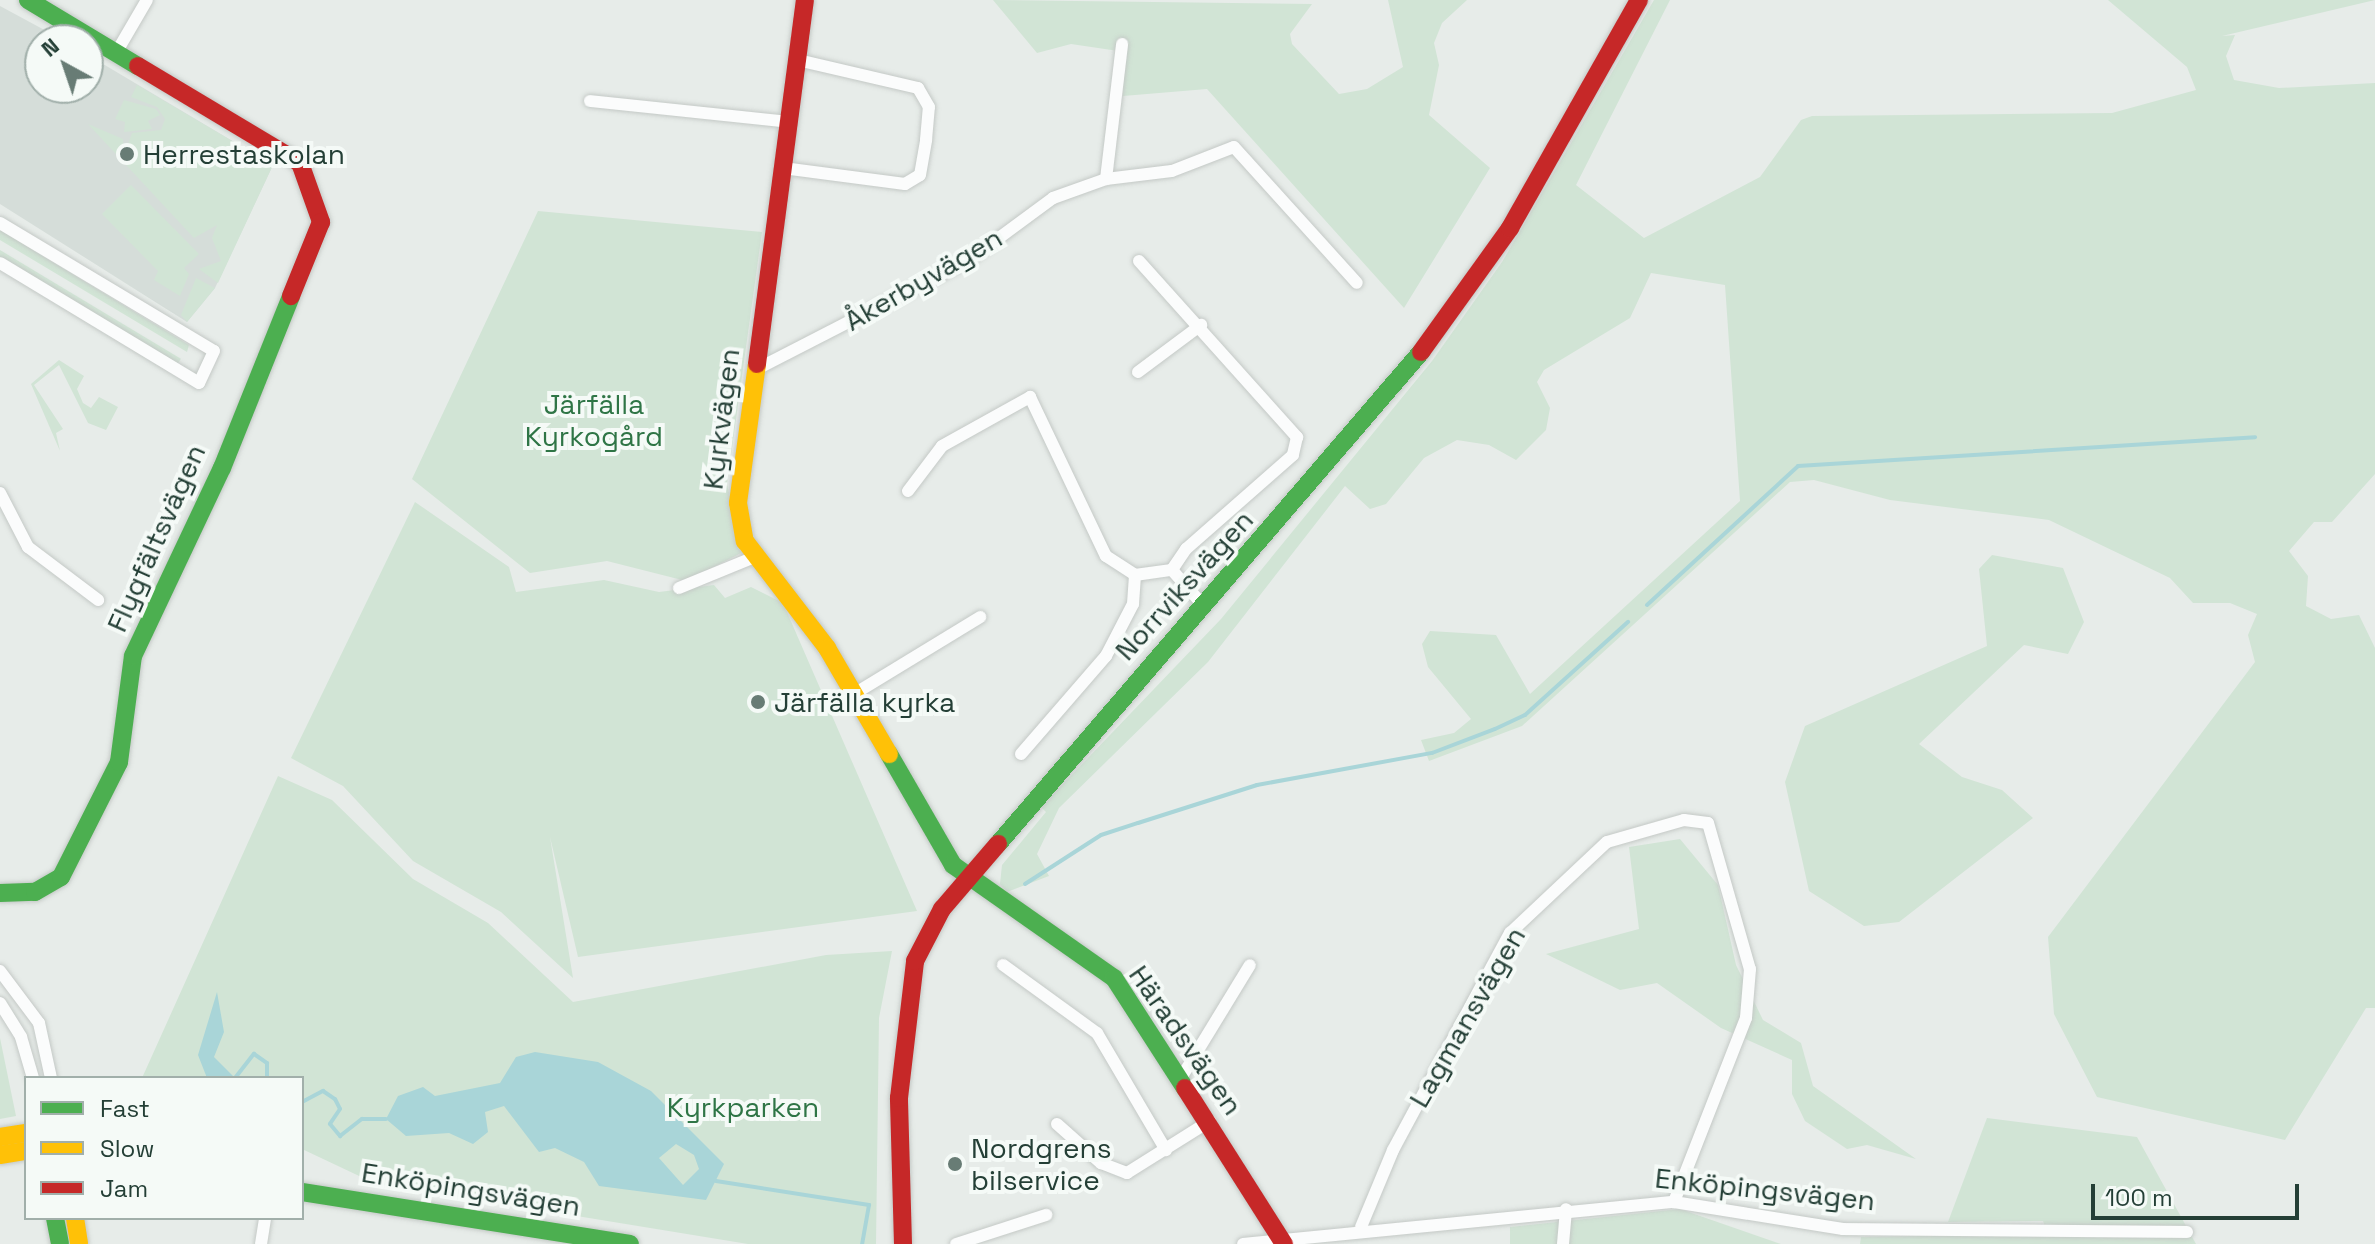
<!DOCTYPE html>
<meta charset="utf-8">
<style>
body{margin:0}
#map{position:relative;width:2375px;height:1244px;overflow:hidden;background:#e7ece9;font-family:"Space Grotesk",sans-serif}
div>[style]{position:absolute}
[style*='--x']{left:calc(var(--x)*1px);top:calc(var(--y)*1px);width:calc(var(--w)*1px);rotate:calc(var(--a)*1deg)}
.built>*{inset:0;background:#d5ddd9}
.green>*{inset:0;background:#d1e4d5;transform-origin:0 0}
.water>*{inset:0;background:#a9d5d8}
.stream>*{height:4px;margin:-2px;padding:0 2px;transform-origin:2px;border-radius:2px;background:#a9d5d8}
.roads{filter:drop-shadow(0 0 2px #c4c9c6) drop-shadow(0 0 2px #c4c9c6)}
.street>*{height:12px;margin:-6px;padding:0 6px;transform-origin:6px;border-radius:6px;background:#fbfcfc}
.fast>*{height:18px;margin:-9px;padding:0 9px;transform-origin:9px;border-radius:9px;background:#4caf50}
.slow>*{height:18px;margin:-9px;padding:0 9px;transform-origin:9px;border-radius:9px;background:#ffc107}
.jam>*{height:18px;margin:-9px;padding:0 9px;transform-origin:9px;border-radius:9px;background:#c62828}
.dots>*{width:22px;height:22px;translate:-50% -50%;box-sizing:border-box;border:4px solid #f5faf7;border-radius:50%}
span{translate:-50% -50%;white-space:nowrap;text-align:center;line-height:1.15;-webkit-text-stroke:8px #f5faf7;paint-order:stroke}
.poi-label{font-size:28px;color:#243f36}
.left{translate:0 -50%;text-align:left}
.street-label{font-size:28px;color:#243f36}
.park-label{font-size:28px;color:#2f7546}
.legend{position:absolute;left:24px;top:1076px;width:280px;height:144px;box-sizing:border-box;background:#f5faf7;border:2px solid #a1afaa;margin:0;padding:10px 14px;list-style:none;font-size:24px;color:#243f36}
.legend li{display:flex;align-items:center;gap:16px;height:40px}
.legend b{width:40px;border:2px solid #a1afaa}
.north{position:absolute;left:24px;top:24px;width:80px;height:80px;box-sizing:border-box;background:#f5faf7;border:2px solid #a1afaa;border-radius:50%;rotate:320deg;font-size:22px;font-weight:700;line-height:32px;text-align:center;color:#243f36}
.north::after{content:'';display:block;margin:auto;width:28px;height:36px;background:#687c75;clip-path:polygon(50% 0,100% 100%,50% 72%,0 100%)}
.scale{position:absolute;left:2091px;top:1184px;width:208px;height:36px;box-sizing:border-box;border:4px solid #243f36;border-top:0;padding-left:10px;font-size:24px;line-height:28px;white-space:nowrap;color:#243f36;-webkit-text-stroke:6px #f5faf7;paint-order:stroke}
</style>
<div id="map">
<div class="built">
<i style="clip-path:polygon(0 6px,63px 40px,40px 40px,40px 88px,88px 88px,88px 55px,273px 165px,215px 288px,187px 322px,0 204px)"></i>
</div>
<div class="green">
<i style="clip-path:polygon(993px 0,1312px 4px,1290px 34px,1292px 44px,1339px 94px,1367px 89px,1403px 67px,1388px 0,1467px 0,1442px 23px,1434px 43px,1439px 65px,1429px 115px,1490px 168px,1404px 308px,1207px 89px,1123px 96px,1125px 52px,1071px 44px,1037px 53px)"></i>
<i style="clip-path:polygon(1654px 0,1670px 0,1576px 185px,1644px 238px,1760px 177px,1801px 120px,1812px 116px,2112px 113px,2196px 90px,2187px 67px,2108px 0,2375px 0,2222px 36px,2235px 35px,2226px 56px,2234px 80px,2279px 88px,2375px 83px,2375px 474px,2332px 522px,2314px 522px,2289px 551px,2308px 576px,2306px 606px,2331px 619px,2359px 615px,2375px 648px,2375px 1008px,2366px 1008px,2285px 1140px,2097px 1097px,2054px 1014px,2048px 937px,2255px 662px,2248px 635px,2257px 614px,2230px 603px,2193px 603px,2170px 578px,2049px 520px,1890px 500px,1814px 480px,1790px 482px,1522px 726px,1429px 761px,1421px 740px,1454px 733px,1471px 719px,1428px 667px,1422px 644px,1430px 631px,1496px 635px,1530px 694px,1740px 501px,1725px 285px,1651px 273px,1630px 318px,1544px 370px,1537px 382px,1550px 408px,1546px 430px,1516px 460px,1489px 445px,1457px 440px,1424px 458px,1386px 504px,1370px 509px,1345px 486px,1208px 662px,1059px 808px,1037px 854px,1049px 876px,1007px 892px,1000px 884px,1002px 865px,1046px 812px,1041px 807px,1221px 619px,1432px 361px,1502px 262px)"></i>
<i style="clip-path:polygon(137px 85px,273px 165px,218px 283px,199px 269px,221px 261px,212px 238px,217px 225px,194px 238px,88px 124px,123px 139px,124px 155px,132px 133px,161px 130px,165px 119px,157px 107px,131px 97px)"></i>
<i style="clip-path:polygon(124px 100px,156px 109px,160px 115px,148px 121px,152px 129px,124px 132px,125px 122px,115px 119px)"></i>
<i style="clip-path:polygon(131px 185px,199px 254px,184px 268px,189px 274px,180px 296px,154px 280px,158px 271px,102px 214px)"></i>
<i style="clip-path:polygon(538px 211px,762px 232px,727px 484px,743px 552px,686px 581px,607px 561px,530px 573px,412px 479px)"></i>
<i style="clip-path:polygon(0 230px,189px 345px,187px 352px,0 240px)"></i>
<i style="left:0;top:250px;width:211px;height:8px;rotate:31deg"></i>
<i style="clip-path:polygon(196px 278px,215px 288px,187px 322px,181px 315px)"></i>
<i style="clip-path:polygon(59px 360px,84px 376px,77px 389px,83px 403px,91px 408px,99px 397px,118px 407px,106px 430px,88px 423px,59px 365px,34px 385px,63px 429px,56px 433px,60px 451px,31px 384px)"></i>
<i style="clip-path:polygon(415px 502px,509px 567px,516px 592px,604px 580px,659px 592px,714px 585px,725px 598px,751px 587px,783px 603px,917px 911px,578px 957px,550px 837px,573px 978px,501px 912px,413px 861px,343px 786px,291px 758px)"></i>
<i style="clip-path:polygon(1992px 555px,2063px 568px,2084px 622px,2068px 654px,2024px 645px,1919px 744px,1962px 777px,2002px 790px,2033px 818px,1899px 922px,1864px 926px,1809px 891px,1785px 782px,1805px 726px,1987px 646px,1979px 569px)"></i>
<i style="clip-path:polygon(278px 776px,332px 800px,413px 879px,488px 923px,573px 1002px,826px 955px,892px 951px,879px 1018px,876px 1244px,748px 1244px,374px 1183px,302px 1149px,302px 1078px,142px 1078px)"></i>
<i style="clip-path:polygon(1680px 839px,1718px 885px,1736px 965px,1763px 1020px,1801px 1043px,1813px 1086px,1916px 1159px,1867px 1145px,1847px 1149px,1805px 1121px,1792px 1094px,1792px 1060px,1721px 1028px,1657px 983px,1620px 990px,1546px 954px,1639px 929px,1629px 847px)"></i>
<i style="clip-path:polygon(0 1038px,16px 1116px,0 1119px)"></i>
<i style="clip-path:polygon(1987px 1118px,2137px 1137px,2196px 1244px,1860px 1244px,1861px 1237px,2048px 1234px,2043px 1221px,1948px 1222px)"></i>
<i style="clip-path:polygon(1680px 1209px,1781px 1244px,1510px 1244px,1510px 1227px)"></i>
</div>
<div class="water">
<i style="clip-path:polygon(217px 992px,224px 1032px,214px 1057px,235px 1078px,207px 1078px,198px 1055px)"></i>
<i style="clip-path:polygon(evenodd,535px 1052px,598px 1062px,651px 1091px,724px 1164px,706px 1200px,599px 1186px,584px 1162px,555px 1148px,539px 1152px,504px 1106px,485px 1112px,488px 1132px,473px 1144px,449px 1133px,406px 1136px,386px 1119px,398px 1096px,423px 1087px,435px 1096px,500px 1083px,516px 1057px,535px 1052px,676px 1144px,694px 1155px,699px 1169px,683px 1185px,659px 1158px,676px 1144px)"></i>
</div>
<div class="stream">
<i style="--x:1647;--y:605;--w:205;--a:-42.6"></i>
<i style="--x:1798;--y:466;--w:458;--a:-3.6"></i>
<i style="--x:1025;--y:884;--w:90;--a:-32.8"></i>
<i style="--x:1101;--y:835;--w:39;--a:-18"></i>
<i style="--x:1138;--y:823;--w:125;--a:-17.7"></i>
<i style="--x:1257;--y:785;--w:178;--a:-10.4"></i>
<i style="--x:1432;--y:753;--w:67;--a:-20.9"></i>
<i style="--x:1495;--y:729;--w:33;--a:-25"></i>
<i style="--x:1525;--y:715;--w:139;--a:-42.1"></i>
<i style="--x:235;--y:1078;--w:31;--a:-52"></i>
<i style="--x:254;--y:1054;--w:16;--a:35"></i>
<i style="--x:267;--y:1063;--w:15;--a:90"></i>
<i style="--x:302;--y:1102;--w:24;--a:-28"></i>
<i style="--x:323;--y:1091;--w:14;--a:34"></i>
<i style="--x:335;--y:1099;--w:11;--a:63"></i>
<i style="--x:340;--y:1109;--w:18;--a:124"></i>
<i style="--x:330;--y:1124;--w:16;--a:50"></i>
<i style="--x:340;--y:1136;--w:28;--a:-38"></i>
<i style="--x:362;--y:1119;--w:24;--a:0"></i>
<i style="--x:716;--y:1181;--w:155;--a:8.9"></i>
<i style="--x:869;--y:1205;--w:40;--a:100"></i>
</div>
<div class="roads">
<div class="street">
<i style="--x:116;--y:53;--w:61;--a:-59.7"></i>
<i style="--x:590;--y:101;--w:201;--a:6"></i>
<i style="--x:783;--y:168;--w:123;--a:7.5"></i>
<i style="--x:905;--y:184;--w:17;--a:-31"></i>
<i style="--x:920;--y:175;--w:36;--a:-80"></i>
<i style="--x:926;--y:140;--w:33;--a:-85"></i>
<i style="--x:929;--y:107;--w:22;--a:-120"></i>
<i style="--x:918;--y:88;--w:123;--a:-166.9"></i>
<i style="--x:1106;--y:179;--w:136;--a:-83.2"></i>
<i style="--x:0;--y:223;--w:249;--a:30.9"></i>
<i style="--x:214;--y:351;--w:35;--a:115"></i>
<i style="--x:199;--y:383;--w:232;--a:-148.9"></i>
<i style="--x:1139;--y:261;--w:237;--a:48.1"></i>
<i style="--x:1297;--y:437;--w:18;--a:103"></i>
<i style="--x:1293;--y:455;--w:142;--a:138.7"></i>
<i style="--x:1186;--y:549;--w:25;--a:124"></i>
<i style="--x:1172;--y:570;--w:47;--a:48.5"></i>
<i style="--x:755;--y:370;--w:241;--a:-27.2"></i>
<i style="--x:969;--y:260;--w:104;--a:-36.4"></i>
<i style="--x:1053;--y:198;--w:56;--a:-19.7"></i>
<i style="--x:1106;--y:179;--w:66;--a:-6.9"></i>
<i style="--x:1172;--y:171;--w:66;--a:-21.2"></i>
<i style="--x:1234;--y:147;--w:183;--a:47.9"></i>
<i style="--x:1138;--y:372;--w:79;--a:-36.7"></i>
<i style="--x:908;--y:491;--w:56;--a:-52.9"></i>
<i style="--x:942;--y:446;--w:101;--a:-29.1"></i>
<i style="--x:1030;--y:397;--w:176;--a:64.5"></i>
<i style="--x:1106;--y:556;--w:35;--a:33"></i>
<i style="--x:1135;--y:575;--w:37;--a:-8"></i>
<i style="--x:0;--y:493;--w:61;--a:62.6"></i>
<i style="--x:28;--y:547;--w:88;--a:37.1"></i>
<i style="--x:679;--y:588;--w:79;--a:-22.3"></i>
<i style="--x:854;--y:694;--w:148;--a:-31.4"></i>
<i style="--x:1021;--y:754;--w:130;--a:-49.1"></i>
<i style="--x:1106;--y:656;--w:59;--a:-62.6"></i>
<i style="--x:1133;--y:604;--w:29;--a:-86"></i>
<i style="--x:1003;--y:965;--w:116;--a:35.9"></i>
<i style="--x:1097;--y:1033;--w:136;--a:59.5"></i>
<i style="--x:0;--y:971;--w:65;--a:53.1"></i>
<i style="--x:39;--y:1023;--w:56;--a:77.7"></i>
<i style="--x:0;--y:1003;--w:40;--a:58"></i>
<i style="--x:21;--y:1037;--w:43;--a:73.7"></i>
<i style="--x:1181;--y:1078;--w:132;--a:-58.6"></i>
<i style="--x:1057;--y:1124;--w:59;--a:41.6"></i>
<i style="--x:1101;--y:1163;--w:28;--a:21"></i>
<i style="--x:1127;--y:1173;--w:98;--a:-32.1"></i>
<i style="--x:1361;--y:1227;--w:83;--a:-67.4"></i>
<i style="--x:1393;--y:1150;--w:247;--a:-61.7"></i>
<i style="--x:1510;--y:933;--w:133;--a:-43.2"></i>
<i style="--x:1607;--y:842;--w:80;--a:-15.9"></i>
<i style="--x:1684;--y:820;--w:24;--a:7"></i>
<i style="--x:1708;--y:823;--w:152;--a:74"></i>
<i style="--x:1750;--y:969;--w:49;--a:94.7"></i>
<i style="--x:1746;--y:1018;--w:198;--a:111.4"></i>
<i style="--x:261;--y:1244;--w:26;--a:-81"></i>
<i style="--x:956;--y:1244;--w:95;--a:-17.9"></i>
<i style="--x:1243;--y:1244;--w:433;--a:-5.6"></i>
<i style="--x:1674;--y:1202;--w:171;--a:9.1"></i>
<i style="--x:1843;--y:1229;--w:344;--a:0.5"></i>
<i style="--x:1563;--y:1244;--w:35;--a:-85"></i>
</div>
<div class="fast">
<i style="--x:28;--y:0;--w:128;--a:31"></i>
<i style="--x:889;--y:754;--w:128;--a:60"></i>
<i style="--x:953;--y:865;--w:197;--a:35.1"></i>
<i style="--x:1114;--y:978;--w:131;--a:57.2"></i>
<i style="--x:998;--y:844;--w:649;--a:-49.31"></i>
<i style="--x:0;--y:893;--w:35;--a:-2"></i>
<i style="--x:35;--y:892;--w:30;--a:-30"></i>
<i style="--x:61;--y:877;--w:129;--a:-63.2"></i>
<i style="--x:119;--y:762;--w:107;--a:-82.5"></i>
<i style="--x:133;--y:656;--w:208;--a:-64.7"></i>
<i style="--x:222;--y:468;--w:185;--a:-68.1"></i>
<i style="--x:302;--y:1192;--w:332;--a:9"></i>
<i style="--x:55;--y:1218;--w:26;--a:79"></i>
</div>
<div class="slow">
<i style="--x:757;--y:364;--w:140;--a:97.8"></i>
<i style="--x:738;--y:503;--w:39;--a:80"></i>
<i style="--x:745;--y:541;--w:135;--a:52.5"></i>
<i style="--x:827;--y:648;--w:123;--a:59.7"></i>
<i style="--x:0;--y:1137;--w:26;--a:-9"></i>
<i style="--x:0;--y:1155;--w:26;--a:-9"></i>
<i style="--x:75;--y:1218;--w:26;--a:81"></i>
</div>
<div class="jam">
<i style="--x:138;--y:66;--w:189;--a:30.9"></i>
<i style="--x:300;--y:163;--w:63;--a:70.4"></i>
<i style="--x:321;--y:222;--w:80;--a:112.1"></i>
<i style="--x:1421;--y:352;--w:153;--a:-54.3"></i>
<i style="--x:1510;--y:228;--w:262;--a:-60.5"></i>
<i style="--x:757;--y:364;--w:367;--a:-82.5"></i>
<i style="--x:1185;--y:1088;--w:185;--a:57.6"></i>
<i style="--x:903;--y:1244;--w:146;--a:-91.6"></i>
<i style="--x:899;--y:1098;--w:138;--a:-83.3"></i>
<i style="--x:915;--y:961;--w:59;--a:-62.6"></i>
<i style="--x:942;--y:909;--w:86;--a:-49.3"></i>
</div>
</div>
<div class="dots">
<i style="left:127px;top:154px;background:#687c75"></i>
<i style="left:758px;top:702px;background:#687c75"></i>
<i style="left:955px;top:1164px;background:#687c75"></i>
</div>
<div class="poi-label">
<span class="left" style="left:143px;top:154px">Herrestaskolan</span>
<span class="left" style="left:774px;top:702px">Järfälla kyrka</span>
<span class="left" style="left:971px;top:1164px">Nordgrens<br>bilservice</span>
</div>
<div class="street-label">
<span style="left:923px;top:279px;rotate:-30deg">Åkerbyvägen</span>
<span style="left:721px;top:419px;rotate:-83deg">Kyrkvägen</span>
<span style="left:156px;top:538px;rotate:-66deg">Flygfältsvägen</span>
<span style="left:1184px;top:585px;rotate:-48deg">Norrviksvägen</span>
<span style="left:1467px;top:1017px;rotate:-60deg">Lagmansvägen</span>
<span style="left:1186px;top:1040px;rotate:55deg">Häradsvägen</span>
<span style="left:471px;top:1189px;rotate:9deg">Enköpingsvägen</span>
<span style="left:1765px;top:1189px;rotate:6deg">Enköpingsvägen</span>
</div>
<div class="park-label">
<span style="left:594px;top:420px">Järfälla<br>Kyrkogård</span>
<span style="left:743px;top:1107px">Kyrkparken</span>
</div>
<ul class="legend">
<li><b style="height:10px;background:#4caf50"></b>Fast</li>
<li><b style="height:10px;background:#ffc107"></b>Slow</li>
<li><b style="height:10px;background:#c62828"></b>Jam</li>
</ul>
<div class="north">N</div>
<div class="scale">100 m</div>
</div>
